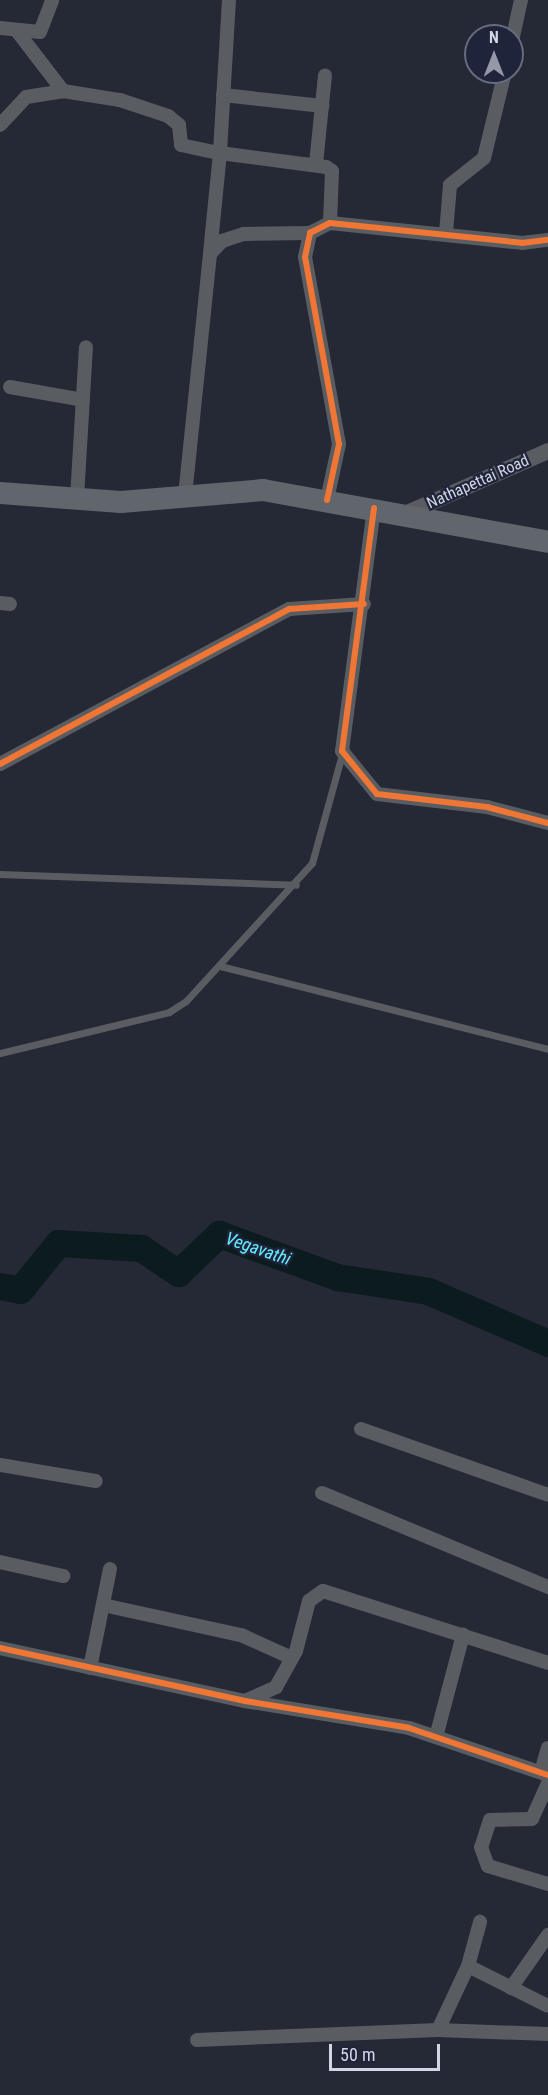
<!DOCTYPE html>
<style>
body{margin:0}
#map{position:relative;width:548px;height:2095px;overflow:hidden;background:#252835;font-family:"Roboto Condensed",sans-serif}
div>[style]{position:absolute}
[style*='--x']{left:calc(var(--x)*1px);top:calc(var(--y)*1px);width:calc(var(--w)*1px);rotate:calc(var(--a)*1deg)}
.river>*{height:27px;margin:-13.5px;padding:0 13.5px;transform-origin:13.5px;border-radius:13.5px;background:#0b1b1e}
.service>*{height:7px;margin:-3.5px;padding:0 3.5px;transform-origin:3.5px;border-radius:3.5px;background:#595d61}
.minor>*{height:14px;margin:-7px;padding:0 7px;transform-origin:7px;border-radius:7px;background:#595d61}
.tertiary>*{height:16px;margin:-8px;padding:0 8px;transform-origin:8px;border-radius:8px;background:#595d61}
.trunk>*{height:22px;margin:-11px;padding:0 11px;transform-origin:11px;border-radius:11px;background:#60666c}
.cycleway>*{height:6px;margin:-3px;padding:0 3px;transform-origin:3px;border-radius:3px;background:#f07635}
span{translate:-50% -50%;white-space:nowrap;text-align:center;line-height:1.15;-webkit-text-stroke:4.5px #1f243b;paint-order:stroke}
.street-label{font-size:16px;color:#d1d6e5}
.water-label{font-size:18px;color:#64edfe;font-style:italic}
.north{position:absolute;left:464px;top:24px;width:60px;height:60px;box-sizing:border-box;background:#1f243b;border:2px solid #666b7f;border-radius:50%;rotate:0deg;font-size:16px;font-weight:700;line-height:24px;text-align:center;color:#d1d6e5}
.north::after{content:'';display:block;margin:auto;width:21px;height:27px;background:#9599a7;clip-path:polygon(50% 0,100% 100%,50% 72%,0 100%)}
.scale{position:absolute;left:329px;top:2044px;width:111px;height:27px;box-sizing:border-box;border:3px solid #d1d6e5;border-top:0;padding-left:8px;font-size:18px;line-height:21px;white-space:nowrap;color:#d1d6e5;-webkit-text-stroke:4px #1f243b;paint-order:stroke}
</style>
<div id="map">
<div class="river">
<i style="--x:0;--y:1286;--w:20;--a:11"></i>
<i style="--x:20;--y:1290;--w:60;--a:-51"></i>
<i style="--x:58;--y:1243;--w:83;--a:3.4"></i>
<i style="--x:141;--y:1248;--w:45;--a:34"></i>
<i style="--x:178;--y:1273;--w:57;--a:-43.6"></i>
<i style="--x:219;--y:1234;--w:126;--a:20"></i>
<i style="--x:337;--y:1277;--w:92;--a:8.7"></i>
<i style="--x:428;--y:1291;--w:131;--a:23.4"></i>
</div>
<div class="service">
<i style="--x:0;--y:874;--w:296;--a:2.1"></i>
<i style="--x:220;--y:966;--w:338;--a:14.2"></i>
<i style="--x:0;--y:1053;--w:174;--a:-13.6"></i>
<i style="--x:169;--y:1012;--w:20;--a:-33"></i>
<i style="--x:186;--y:1001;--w:187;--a:-47.6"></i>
<i style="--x:312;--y:863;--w:113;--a:-74.6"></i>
</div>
<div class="minor">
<i style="--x:229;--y:0;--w:153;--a:93.4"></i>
<i style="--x:220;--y:153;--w:107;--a:7.5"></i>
<i style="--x:326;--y:167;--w:7;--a:34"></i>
<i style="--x:332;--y:171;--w:52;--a:92.2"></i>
<i style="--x:0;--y:28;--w:40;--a:5.7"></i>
<i style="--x:40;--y:32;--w:34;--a:-69"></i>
<i style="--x:17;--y:31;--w:76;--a:52.5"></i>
<i style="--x:63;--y:91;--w:58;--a:9"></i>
<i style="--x:120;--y:100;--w:51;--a:18.4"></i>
<i style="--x:168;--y:116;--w:14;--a:39"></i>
<i style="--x:179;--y:125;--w:20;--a:84"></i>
<i style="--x:181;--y:145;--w:40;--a:12"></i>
<i style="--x:220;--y:153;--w:101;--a:95.7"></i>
<i style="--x:512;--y:41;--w:42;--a:-77.6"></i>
<i style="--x:223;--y:95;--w:100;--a:6.3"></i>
<i style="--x:0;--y:125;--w:38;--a:-47"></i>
<i style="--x:26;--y:97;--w:37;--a:-9"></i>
<i style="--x:316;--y:164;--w:89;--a:-84.2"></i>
<i style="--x:446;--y:233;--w:48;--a:-85.2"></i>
<i style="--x:450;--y:185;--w:43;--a:-38.5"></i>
<i style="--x:484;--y:158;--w:89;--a:-76.3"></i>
<i style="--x:10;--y:387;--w:74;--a:10.1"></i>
<i style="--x:185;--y:496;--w:243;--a:-84.1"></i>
<i style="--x:210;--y:254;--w:18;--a:-47"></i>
<i style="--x:222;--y:241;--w:23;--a:-18"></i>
<i style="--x:244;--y:234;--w:66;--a:-0.9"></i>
<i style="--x:77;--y:498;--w:151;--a:-86.6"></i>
<i style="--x:327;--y:500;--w:57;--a:-77.9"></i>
<i style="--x:339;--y:444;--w:190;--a:-100.3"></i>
<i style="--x:305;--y:257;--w:25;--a:-78"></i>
<i style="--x:310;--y:233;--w:22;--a:-27"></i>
<i style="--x:330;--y:223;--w:193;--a:5.9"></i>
<i style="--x:522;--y:243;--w:26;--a:-7"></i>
<i style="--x:374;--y:508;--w:245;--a:97.5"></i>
<i style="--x:342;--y:751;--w:55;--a:50.9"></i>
<i style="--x:377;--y:794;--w:111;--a:6.7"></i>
<i style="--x:487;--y:807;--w:63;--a:14.7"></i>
<i style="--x:0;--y:603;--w:10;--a:6"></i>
<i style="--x:0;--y:764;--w:328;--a:-28.2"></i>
<i style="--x:289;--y:609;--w:75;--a:-3.8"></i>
<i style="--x:361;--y:1429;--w:198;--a:19.4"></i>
<i style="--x:0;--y:1465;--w:97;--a:9.5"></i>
<i style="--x:322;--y:1493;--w:245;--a:22.6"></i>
<i style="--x:0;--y:1562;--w:65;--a:12.5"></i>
<i style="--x:103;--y:1605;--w:141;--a:12.3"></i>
<i style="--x:241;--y:1635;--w:56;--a:24.3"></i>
<i style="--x:0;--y:1648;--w:251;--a:12.2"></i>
<i style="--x:245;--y:1701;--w:166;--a:9.3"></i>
<i style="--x:409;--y:1728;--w:147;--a:18.7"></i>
<i style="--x:90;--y:1668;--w:101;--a:-78.6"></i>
<i style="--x:245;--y:1701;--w:34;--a:-24"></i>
<i style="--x:276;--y:1687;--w:41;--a:-60.9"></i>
<i style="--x:296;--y:1651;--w:52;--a:-75.4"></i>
<i style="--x:309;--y:1601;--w:17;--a:-36"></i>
<i style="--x:323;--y:1591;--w:236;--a:17.7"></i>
<i style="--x:436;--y:1737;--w:106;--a:-75.2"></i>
<i style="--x:541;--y:1772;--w:25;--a:-74"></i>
<i style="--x:548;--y:1783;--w:39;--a:114"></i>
<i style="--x:532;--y:1819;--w:42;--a:178.6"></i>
<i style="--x:490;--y:1820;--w:28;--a:108"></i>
<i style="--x:481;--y:1847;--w:20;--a:70"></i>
<i style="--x:488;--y:1866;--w:63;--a:16.7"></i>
<i style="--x:468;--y:1966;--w:89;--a:26.6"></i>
<i style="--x:511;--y:1988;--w:65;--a:-55.1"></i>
<i style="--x:438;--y:2030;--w:71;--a:-64.9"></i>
<i style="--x:468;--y:1966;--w:46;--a:-74.7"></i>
<i style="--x:197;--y:2040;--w:241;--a:-2.4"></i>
<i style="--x:438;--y:2030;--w:110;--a:2.1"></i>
</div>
<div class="tertiary">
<i style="--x:407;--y:513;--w:154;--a:-23.7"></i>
</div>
<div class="trunk">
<i style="--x:0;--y:493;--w:121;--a:4.3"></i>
<i style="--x:121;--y:502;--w:143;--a:-4.8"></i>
<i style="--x:263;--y:490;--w:290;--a:10.3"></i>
</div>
<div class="cycleway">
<i style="--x:327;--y:500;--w:57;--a:-77.9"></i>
<i style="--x:339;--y:444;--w:190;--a:-100.3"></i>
<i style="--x:305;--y:257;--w:25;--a:-78"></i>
<i style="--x:310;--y:233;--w:22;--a:-27"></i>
<i style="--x:330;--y:223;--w:193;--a:5.9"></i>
<i style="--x:522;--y:243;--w:26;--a:-7"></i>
<i style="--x:374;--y:508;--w:245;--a:97.5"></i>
<i style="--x:342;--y:751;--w:55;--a:50.9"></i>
<i style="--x:377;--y:794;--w:111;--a:6.7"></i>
<i style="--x:487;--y:807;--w:63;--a:14.7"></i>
<i style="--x:0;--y:764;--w:328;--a:-28.2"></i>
<i style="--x:289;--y:609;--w:75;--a:-3.8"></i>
<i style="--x:0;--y:1648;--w:251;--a:12.2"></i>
<i style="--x:245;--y:1701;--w:166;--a:9.3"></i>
<i style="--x:409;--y:1728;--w:147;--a:18.7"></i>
</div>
<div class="street-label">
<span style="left:478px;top:482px;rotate:-24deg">Nathapettai Road</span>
</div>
<div class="water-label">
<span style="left:258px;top:1249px;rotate:19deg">Vegavathi</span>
</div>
<div class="north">N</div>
<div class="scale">50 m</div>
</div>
